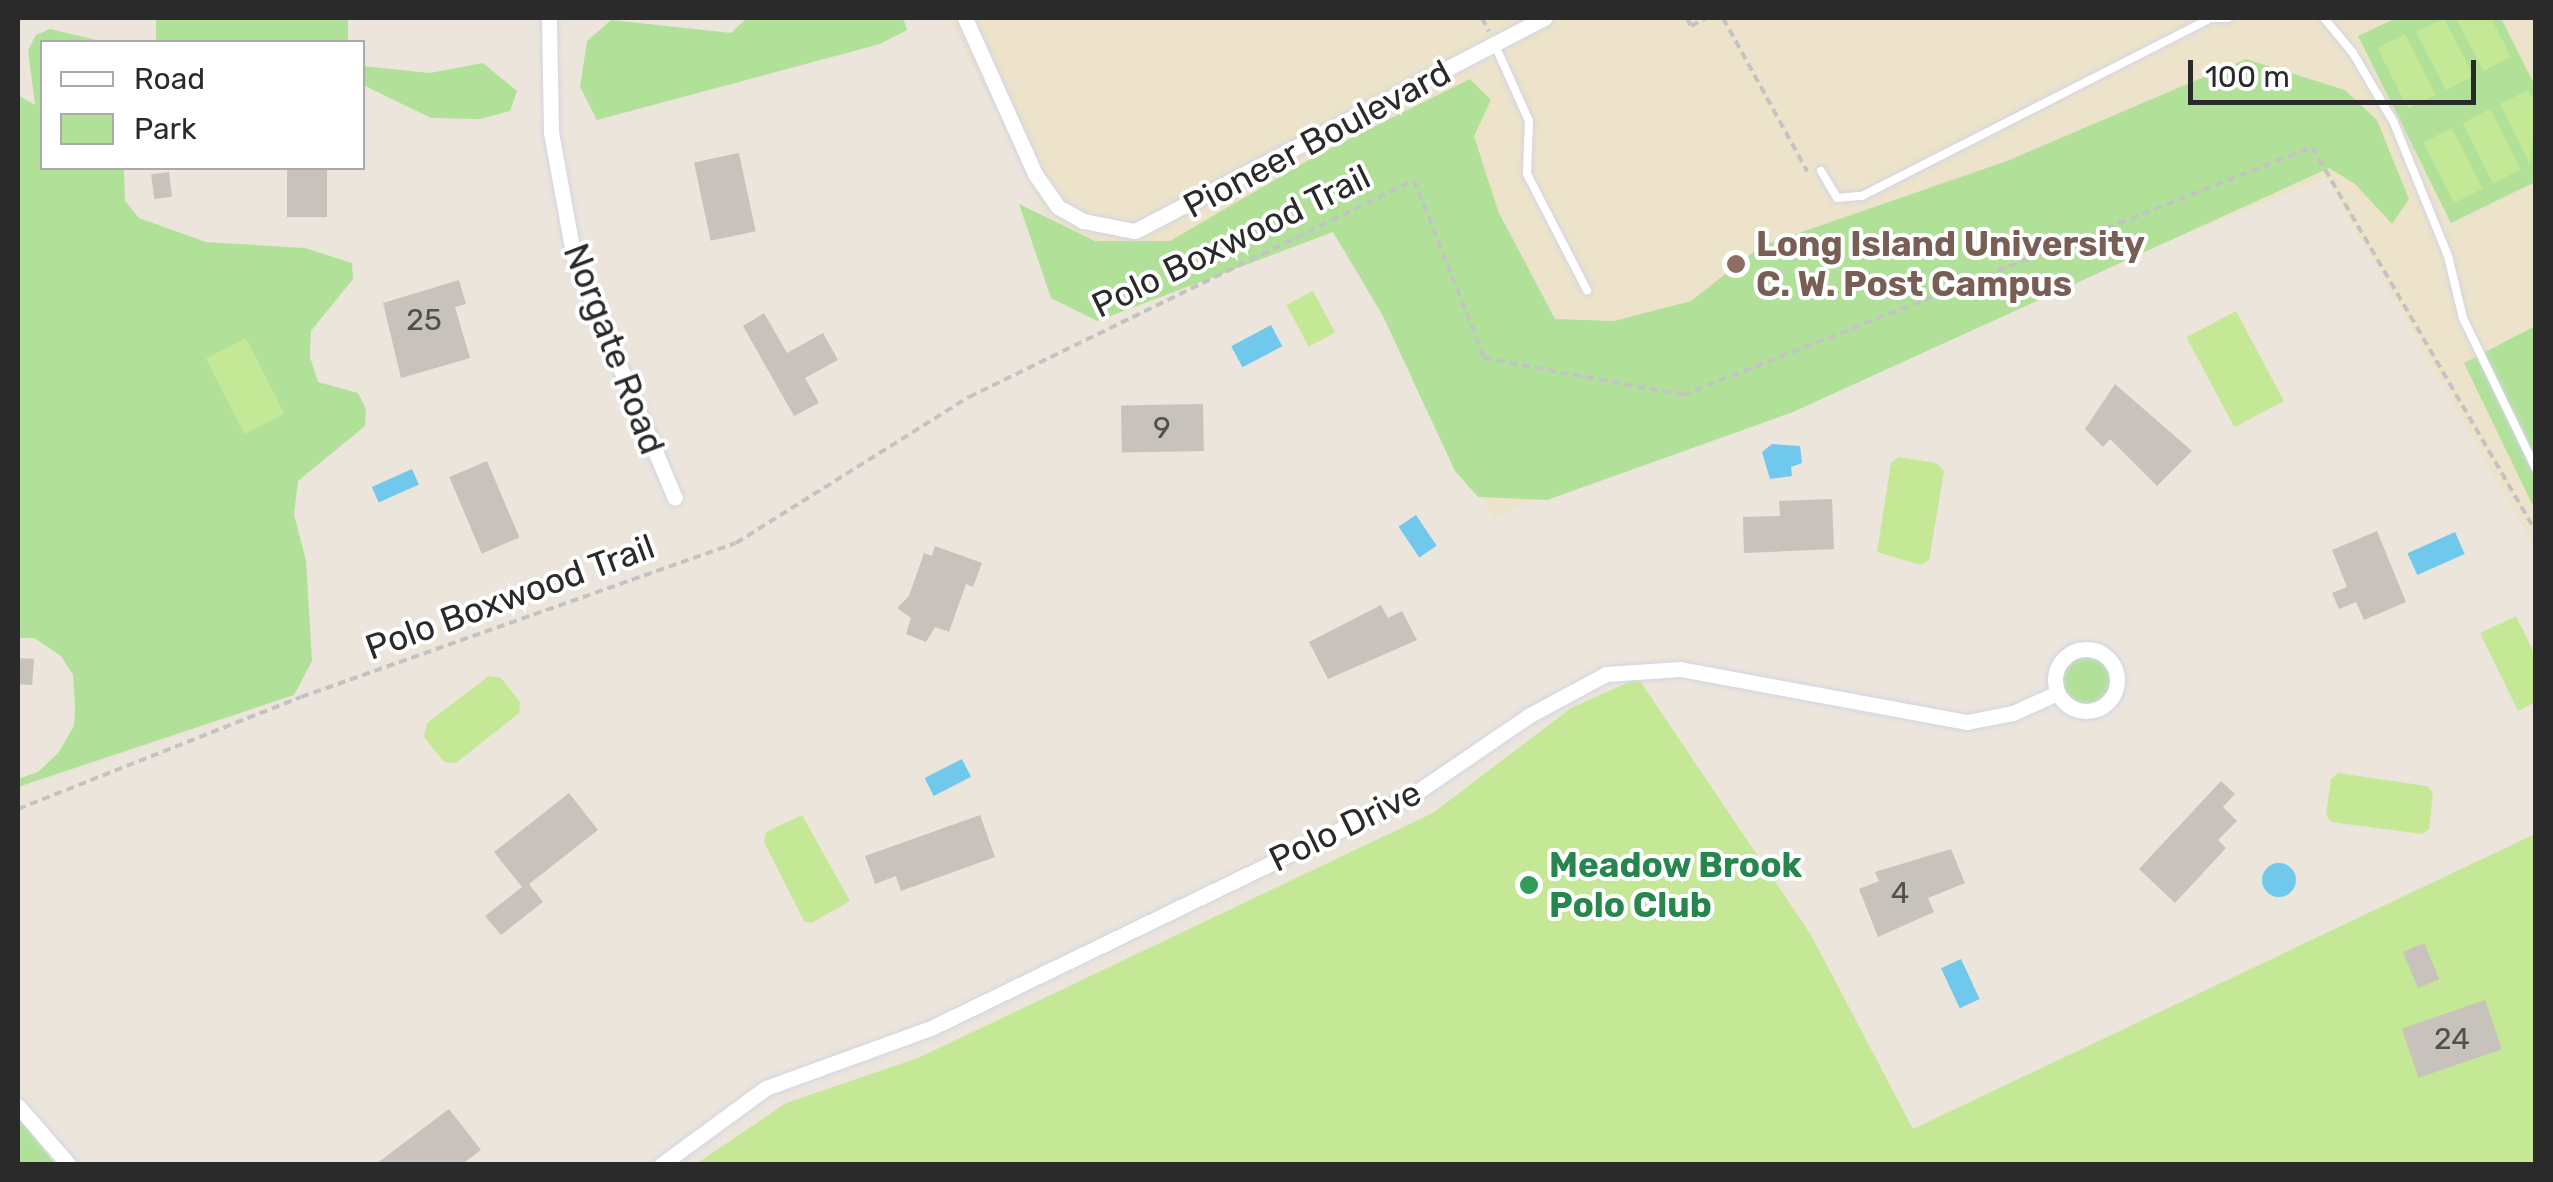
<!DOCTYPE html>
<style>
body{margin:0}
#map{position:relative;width:2553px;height:1182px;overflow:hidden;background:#ece5dc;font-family:Rubik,sans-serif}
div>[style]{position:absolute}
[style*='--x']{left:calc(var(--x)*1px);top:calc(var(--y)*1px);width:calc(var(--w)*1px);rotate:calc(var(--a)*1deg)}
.education>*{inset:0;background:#ede3cb}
.green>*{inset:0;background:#b1e199;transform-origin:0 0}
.round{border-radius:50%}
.pitch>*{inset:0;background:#c4e895;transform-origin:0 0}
.water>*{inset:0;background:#70c9ec;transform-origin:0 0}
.building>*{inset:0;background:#c7c2bb;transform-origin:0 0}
.path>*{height:4px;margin-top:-2px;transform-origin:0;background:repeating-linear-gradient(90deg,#c3c3c3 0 8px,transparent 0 13px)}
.roads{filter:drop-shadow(0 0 2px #d1d4e2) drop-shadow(0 0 2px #d1d4e2)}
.service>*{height:8px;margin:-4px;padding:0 4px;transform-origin:4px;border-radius:4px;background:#fff}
.minor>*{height:15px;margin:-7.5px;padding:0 7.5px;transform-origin:7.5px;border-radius:7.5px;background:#fff}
.minor>.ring{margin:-7.5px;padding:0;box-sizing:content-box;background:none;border:15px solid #fff;border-radius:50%}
.dots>*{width:28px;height:28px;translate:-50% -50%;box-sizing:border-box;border:5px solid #fff;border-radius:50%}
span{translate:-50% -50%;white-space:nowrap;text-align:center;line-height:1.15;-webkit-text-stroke:8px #fff;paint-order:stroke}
.number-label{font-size:30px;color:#51504e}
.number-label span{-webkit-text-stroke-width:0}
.street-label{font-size:35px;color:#2a2a2a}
.education-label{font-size:35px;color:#785e54;font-weight:700}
.left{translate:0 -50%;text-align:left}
.leisure-label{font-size:35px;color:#27864d;font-weight:700}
.frame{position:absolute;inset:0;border:20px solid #2a2a2a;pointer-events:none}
.legend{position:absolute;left:40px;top:40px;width:325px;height:130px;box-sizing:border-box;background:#fff;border:2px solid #aaa;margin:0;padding:12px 18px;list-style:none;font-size:30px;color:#2a2a2a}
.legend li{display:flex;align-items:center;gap:20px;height:50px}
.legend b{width:50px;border:2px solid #aaa}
.scale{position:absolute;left:2188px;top:60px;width:288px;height:45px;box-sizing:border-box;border:5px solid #2a2a2a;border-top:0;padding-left:12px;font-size:30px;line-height:35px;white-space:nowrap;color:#2a2a2a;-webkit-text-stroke:8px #fff;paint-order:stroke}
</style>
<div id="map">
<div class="education">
<i style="clip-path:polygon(950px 18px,2535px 18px,2535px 548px,2326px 178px,1724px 417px,1494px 517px,1335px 208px,1097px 321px)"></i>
</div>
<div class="green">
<i style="left:156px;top:18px;width:192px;height:25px"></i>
<i style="clip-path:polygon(747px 18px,903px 18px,907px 30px,880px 44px,597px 120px,580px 87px,587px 41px,611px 20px,731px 33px)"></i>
<i style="clip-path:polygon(2396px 18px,2501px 18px,2535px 86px,2535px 182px,2451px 223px,2358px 36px)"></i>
<i style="clip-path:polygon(50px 29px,105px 42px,42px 42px,42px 168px,124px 168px,125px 201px,139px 218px,206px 242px,305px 248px,352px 263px,353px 279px,311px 331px,310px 357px,318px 382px,358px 393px,366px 409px,365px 426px,298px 481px,294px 515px,306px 560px,312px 661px,294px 695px,18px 787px,18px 779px,38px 772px,58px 753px,74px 726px,75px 705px,73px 675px,61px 656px,34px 638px,18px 638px,18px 95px,35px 105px,28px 50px,36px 35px)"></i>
<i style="clip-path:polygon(2246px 59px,2345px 90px,2377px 120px,2409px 199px,2392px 224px,2355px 184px,2329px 168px,1793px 412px,1547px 500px,1478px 497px,1455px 471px,1383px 316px,1333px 232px,1097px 321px,1051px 298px,1019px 204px,1095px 241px,1170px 241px,1321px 153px,1470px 79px,1491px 100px,1474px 136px,1498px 211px,1555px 319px,1614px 321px,1691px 301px,1761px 246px,2007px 161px)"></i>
<i style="clip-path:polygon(483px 63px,517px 91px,510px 111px,480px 119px,431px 118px,363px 85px,363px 66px,430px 73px)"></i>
<i style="clip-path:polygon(2535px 326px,2535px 510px,2464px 363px)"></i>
<i class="round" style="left:2058px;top:653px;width:54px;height:54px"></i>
<i style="clip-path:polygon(18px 1117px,55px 1164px,18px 1164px)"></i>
</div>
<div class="pitch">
<i style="left:2444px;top:18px;width:65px;height:31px;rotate:63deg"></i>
<i style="clip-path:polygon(2456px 18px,2491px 18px,2511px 57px,2483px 71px)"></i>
<i style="left:2405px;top:34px;width:68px;height:31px;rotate:63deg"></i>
<i style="clip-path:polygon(2528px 90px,2536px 105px,2530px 165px,2500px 104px)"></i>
<i style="left:2490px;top:109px;width:68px;height:31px;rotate:63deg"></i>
<i style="left:2452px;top:128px;width:68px;height:32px;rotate:63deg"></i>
<i style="left:1313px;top:291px;width:47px;height:30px;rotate:62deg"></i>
<i style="left:2236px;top:311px;width:102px;height:56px;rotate:62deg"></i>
<i style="left:246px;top:338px;width:85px;height:45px;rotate:63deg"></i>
<i style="clip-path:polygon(1899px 457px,1936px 463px,1944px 471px,1929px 560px,1921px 565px,1877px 552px,1891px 463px)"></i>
<i style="clip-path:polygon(2516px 616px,2536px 657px,2535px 702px,2518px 711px,2480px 633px)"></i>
<i style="clip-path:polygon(489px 676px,501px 678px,520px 702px,519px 713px,456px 763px,444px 762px,424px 737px,427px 723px)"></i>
<i style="clip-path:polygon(1638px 678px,1811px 935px,1913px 1129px,2535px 834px,2535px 1164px,696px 1164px,786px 1103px,918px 1058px,1433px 813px,1571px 708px)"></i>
<i style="clip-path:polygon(2338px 773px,2427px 786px,2433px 793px,2429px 829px,2422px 834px,2331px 822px,2326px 814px,2331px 779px)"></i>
<i style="clip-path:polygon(802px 815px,850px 901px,811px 923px,804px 921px,764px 842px,766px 832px)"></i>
</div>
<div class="water">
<i style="left:1271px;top:325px;width:24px;height:45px;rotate:62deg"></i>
<i style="clip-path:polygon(1772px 444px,1800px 446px,1802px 463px,1791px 467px,1792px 476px,1770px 479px,1762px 452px)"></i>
<i style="left:412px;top:469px;width:17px;height:44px;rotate:66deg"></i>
<i style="left:1416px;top:515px;width:37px;height:21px;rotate:56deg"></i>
<i style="left:2455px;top:532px;width:24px;height:52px;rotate:66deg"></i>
<i style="left:962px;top:759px;width:20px;height:42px;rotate:63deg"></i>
<i class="round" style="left:2262px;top:863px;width:34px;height:34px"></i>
<i style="left:1961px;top:959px;width:44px;height:22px;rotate:65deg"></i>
</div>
<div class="building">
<i style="left:739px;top:153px;width:80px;height:46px;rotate:78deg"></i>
<i style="left:287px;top:168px;width:40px;height:49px"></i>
<i style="left:169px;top:172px;width:25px;height:18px;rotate:83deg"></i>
<i style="clip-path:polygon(459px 280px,466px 304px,455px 307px,470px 358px,401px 378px,383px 303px)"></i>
<i style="clip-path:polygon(764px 313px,787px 353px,823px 333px,838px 360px,805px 378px,819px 403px,794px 416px,743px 326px)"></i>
<i style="clip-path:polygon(2115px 384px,2192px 451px,2157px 486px,2110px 439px,2103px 447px,2085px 429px)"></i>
<i style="left:1203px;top:404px;width:47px;height:82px;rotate:89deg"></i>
<i style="left:487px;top:461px;width:83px;height:41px;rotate:67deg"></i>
<i style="clip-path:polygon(1832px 499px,1834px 549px,1744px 553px,1743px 517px,1780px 516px,1779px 501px)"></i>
<i style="clip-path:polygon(2377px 531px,2406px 602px,2364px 620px,2356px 602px,2339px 609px,2332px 593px,2347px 587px,2332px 550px)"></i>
<i style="clip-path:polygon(935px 546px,982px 563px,973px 587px,966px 584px,949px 632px,935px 627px,926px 642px,906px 634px,911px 618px,897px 608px,909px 596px,924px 553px,932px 556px)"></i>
<i style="clip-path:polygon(1381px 605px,1388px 618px,1402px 611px,1417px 640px,1328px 679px,1309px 642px)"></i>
<i style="left:18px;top:658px;width:16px;height:26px;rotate:4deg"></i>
<i style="clip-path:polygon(2221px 781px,2235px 794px,2223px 807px,2237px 821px,2218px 840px,2226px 848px,2175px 903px,2139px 869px)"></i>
<i style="clip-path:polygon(569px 793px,598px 830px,529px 884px,543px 902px,501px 935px,485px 916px,522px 887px,494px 852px)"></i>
<i style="clip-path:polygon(980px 815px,995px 857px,901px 891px,896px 876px,875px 884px,865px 856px)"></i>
<i style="clip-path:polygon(1951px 849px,1965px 883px,1928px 898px,1934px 912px,1878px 937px,1859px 889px,1879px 881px,1875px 872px)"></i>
<i style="left:2424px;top:943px;width:39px;height:23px;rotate:67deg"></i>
<i style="left:2485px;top:1000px;width:52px;height:88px;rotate:71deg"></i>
<i style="clip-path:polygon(449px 1109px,481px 1150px,462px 1164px,376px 1164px)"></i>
</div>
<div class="path">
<i style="--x:1482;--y:18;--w:15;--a:62"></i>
<i style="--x:1687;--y:18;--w:9;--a:63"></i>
<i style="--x:1691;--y:26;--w:18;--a:-27"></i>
<i style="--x:1723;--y:18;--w:175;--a:61.2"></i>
<i style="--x:18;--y:809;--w:304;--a:-21.6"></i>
<i style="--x:301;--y:697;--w:461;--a:-19.5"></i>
<i style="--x:736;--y:543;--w:275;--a:-32.1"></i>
<i style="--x:969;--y:397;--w:495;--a:-26"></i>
<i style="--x:1414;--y:180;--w:191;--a:68.5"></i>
<i style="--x:1484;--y:358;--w:202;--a:10.5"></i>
<i style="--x:1683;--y:395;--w:676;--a:-21.52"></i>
<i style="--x:2312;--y:147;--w:445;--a:59.8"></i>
</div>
<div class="roads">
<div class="service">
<i style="--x:2205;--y:18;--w:23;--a:0"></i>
<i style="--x:2324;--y:18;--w:45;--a:50.4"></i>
<i style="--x:2353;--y:53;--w:81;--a:59.6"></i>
<i style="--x:2394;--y:123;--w:144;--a:67.9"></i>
<i style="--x:2448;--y:256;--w:64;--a:76.4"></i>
<i style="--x:2463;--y:318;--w:168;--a:64.2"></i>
<i style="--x:1494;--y:43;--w:85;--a:65.8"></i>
<i style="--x:1529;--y:121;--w:53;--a:92.2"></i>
<i style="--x:1527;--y:174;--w:131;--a:62.7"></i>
<i style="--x:1821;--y:171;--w:31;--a:59"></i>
<i style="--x:1837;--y:198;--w:25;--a:-5"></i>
<i style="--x:1862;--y:196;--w:387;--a:-27"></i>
</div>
<div class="minor">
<i style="--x:549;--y:18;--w:114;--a:89"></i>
<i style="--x:551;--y:132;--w:128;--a:79.7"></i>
<i style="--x:574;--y:258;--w:260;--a:67.2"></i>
<i style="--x:965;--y:18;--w:171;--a:65.8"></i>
<i style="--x:1035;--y:174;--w:40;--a:55.1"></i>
<i style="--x:1058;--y:207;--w:29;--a:29"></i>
<i style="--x:1083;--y:221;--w:53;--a:10.9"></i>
<i style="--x:1135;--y:231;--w:462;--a:-27.5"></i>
<i class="ring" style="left:2055px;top:649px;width:47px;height:47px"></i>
<i style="--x:18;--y:1106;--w:77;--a:49.2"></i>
<i style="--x:662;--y:1164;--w:129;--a:-36.2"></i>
<i style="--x:766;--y:1088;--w:176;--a:-20"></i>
<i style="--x:931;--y:1028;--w:537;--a:-25.85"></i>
<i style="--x:1414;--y:794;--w:140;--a:-34.3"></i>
<i style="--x:1530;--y:715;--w:86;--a:-28.3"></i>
<i style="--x:1606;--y:674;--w:74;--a:-3.9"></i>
<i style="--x:1680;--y:669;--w:292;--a:10.5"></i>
<i style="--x:1967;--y:722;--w:47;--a:-11.1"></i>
<i style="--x:2013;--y:713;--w:48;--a:-24.4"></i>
</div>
</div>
<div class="dots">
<i style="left:1736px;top:264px;background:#8d6e63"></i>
<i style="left:1529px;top:885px;background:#2e9e5b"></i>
</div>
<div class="number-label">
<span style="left:424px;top:320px">25</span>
<span style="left:1162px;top:428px">9</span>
<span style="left:1900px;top:893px">4</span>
<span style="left:2452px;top:1039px">24</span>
</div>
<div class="street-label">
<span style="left:1317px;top:139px;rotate:-28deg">Pioneer Boulevard</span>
<span style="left:1231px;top:241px;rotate:-26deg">Polo Boxwood Trail</span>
<span style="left:614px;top:349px;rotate:69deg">Norgate Road</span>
<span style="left:510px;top:597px;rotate:-20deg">Polo Boxwood Trail</span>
<span style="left:1345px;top:826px;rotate:-26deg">Polo Drive</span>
</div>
<div class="education-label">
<span class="left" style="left:1756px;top:264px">Long Island University<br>C. W. Post Campus</span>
</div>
<div class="leisure-label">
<span class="left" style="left:1549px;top:885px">Meadow Brook<br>Polo Club</span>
</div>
<div class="frame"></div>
<ul class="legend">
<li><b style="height:12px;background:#fff"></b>Road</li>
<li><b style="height:28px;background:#b1e199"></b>Park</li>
</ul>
<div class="scale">100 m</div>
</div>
